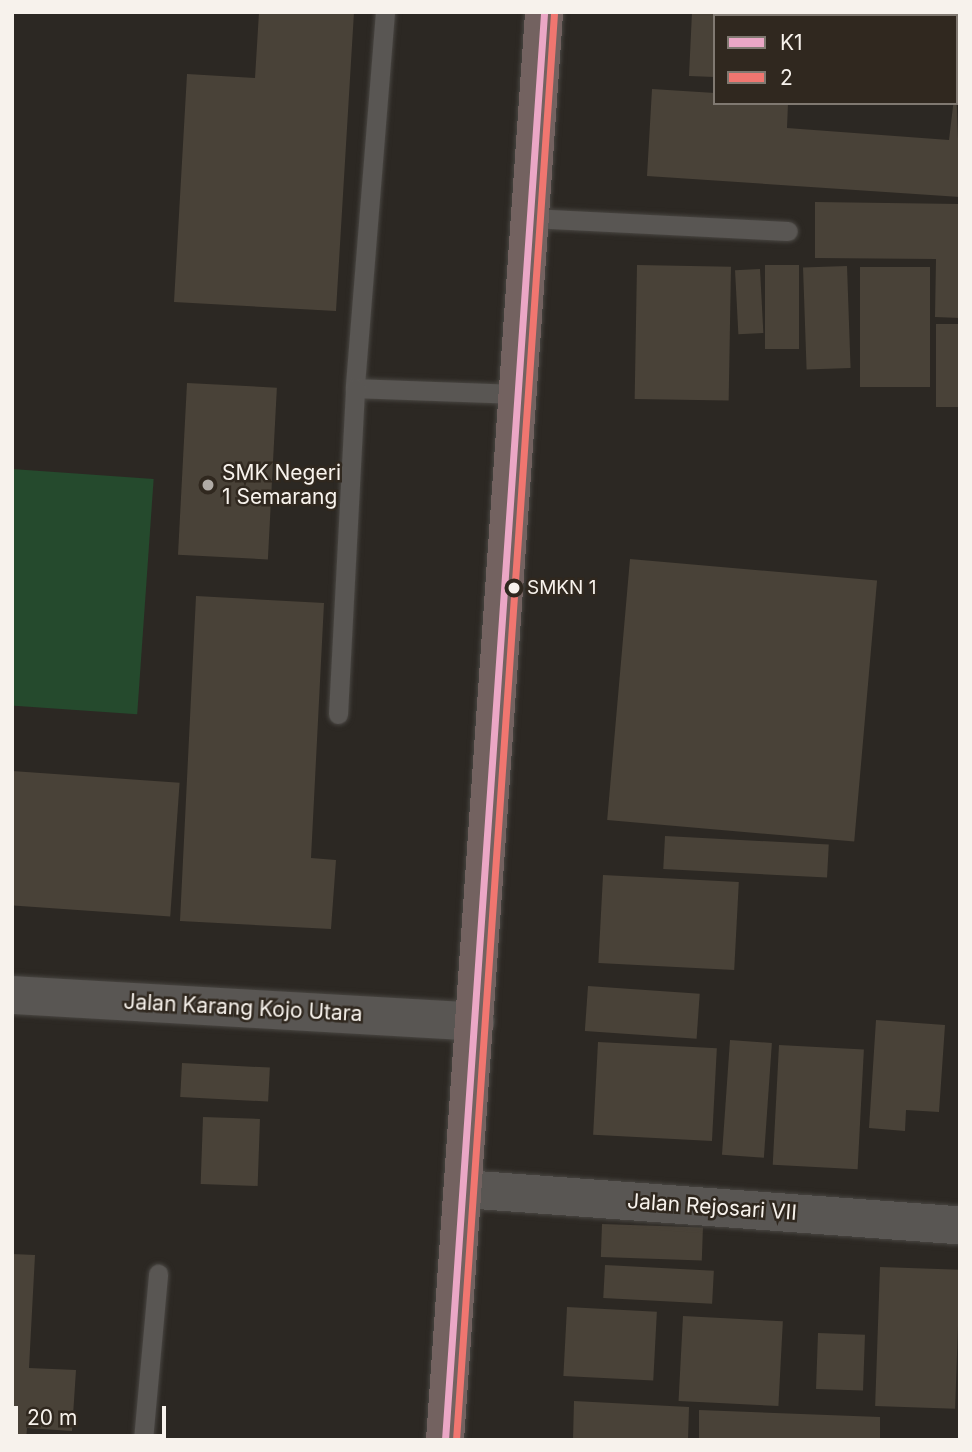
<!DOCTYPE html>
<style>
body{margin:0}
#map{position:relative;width:972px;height:1452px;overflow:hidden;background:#2c2823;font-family:Inter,sans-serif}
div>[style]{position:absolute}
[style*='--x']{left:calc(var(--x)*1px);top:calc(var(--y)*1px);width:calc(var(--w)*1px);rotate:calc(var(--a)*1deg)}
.green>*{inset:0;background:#254a2d;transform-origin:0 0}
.building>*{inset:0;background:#494238;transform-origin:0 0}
.roads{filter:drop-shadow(0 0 2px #494642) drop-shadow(0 0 2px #494642)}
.lane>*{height:19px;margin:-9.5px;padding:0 9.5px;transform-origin:9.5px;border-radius:9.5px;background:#595653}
.street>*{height:38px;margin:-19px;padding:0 19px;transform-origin:19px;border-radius:19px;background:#595653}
.highway>*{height:38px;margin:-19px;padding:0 19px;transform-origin:19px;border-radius:19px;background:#736260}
.bus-1>*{height:7px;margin:-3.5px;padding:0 3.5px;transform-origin:3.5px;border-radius:3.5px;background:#eba7c6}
.bus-2>*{height:7px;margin:-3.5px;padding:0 3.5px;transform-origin:3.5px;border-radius:3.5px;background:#f07670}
.dots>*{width:19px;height:19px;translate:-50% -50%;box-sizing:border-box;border:4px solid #30281f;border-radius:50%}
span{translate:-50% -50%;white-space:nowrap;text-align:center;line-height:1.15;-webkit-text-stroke:5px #30281f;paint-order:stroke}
.bus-label{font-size:19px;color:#f7f2ec}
.left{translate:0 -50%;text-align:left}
.poi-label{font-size:21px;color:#f7f2ec}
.street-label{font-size:21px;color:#f7f2ec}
.frame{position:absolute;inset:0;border:14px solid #f7f2ec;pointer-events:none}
.legend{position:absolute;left:713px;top:14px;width:245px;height:91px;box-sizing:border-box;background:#30281f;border:2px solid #807971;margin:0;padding:9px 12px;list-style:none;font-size:21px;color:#f7f2ec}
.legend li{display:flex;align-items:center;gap:14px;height:35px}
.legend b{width:35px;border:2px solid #807971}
.scale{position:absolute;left:14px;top:1406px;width:152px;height:32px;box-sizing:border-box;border:4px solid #f7f2ec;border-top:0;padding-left:9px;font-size:21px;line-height:24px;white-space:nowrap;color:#f7f2ec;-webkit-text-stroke:5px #30281f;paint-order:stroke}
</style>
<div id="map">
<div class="green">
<i style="left:12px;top:469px;width:142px;height:236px;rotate:4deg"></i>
</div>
<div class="building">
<i style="clip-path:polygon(259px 12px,354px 12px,336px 311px,174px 302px,187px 74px,255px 78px)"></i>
<i style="clip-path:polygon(692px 12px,789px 12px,715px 16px,715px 77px,689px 76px)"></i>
<i style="clip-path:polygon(916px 12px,960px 12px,960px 28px,956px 16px,915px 16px)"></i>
<i style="clip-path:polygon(956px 81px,960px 197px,647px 176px,652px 89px,715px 93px,715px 103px,788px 103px,787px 128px,949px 140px)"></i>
<i style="clip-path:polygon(815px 202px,960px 204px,960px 318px,935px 317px,936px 259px,815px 258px)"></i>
<i style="left:637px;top:265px;width:94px;height:134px;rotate:1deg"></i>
<i style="left:765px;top:265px;width:34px;height:84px"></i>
<i style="left:847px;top:266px;width:102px;height:44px;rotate:88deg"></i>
<i style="left:930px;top:267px;width:120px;height:70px;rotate:90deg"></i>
<i style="left:760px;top:269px;width:64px;height:25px;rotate:87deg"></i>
<i style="left:936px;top:324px;width:24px;height:83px"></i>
<i style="left:187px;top:383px;width:90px;height:172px;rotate:3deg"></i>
<i style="left:630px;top:559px;width:248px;height:262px;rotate:5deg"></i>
<i style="clip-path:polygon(196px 596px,324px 603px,311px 858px,336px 860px,331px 929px,180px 921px)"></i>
<i style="left:12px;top:771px;width:168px;height:134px;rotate:4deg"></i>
<i style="left:665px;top:836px;width:164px;height:33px;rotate:3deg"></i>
<i style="left:603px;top:875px;width:136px;height:88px;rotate:3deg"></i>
<i style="left:588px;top:986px;width:112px;height:45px;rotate:4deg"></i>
<i style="clip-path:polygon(876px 1020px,945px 1025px,939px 1112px,906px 1110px,905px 1131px,869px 1128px)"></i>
<i style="left:730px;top:1040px;width:42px;height:115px;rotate:4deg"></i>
<i style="left:598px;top:1042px;width:119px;height:93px;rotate:3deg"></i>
<i style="left:779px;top:1045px;width:85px;height:120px;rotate:3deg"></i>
<i style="left:182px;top:1063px;width:88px;height:34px;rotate:3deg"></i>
<i style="left:203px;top:1117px;width:57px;height:67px;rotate:2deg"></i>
<i style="left:602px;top:1224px;width:101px;height:33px;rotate:2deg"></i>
<i style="clip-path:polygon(12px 1254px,35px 1255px,29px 1368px,76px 1370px,72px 1431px,27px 1428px,26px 1440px,12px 1440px)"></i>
<i style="left:605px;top:1265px;width:109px;height:33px;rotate:3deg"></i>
<i style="left:880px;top:1267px;width:80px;height:139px;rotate:2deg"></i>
<i style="left:567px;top:1307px;width:90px;height:69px;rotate:3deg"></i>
<i style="left:683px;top:1316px;width:100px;height:85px;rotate:3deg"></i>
<i style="left:818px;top:1333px;width:47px;height:56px;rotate:2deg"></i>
<i style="clip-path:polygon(574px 1401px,689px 1407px,688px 1440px,573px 1440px)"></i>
<i style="clip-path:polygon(699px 1410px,880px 1417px,880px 1440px,699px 1440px)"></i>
</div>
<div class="roads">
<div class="lane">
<i style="--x:385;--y:12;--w:377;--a:94.6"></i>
<i style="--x:355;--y:388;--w:160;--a:2.1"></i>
<i style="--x:530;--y:218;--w:258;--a:2.9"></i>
<i style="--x:338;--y:714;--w:326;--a:-87"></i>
<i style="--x:143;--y:1440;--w:167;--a:-84.8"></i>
</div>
<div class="street">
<i style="--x:12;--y:995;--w:464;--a:3.3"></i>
<i style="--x:464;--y:1189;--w:497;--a:4.2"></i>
</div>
<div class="highway">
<i style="--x:445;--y:1440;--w:1431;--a:-86.03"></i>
</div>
</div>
<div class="bus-1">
<i style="--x:445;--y:1440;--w:1431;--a:-86.03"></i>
</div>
<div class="bus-2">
<i style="--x:456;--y:1440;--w:1430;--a:-86.07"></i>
</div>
<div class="dots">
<i style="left:208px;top:485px;background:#b0aba6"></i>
<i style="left:514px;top:588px;background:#f7f2ec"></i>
</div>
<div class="bus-label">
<span class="left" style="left:527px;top:588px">SMKN 1</span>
</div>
<div class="poi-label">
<span class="left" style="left:222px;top:485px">SMK Negeri<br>1 Semarang</span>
</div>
<div class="street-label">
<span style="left:243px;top:1008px;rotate:3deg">Jalan Karang Kojo Utara</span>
<span style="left:712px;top:1207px;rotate:4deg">Jalan Rejosari VII</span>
</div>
<div class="frame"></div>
<ul class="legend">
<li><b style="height:9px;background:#eba7c6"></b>K1</li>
<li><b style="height:9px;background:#f07670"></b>2</li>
</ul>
<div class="scale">20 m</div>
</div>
